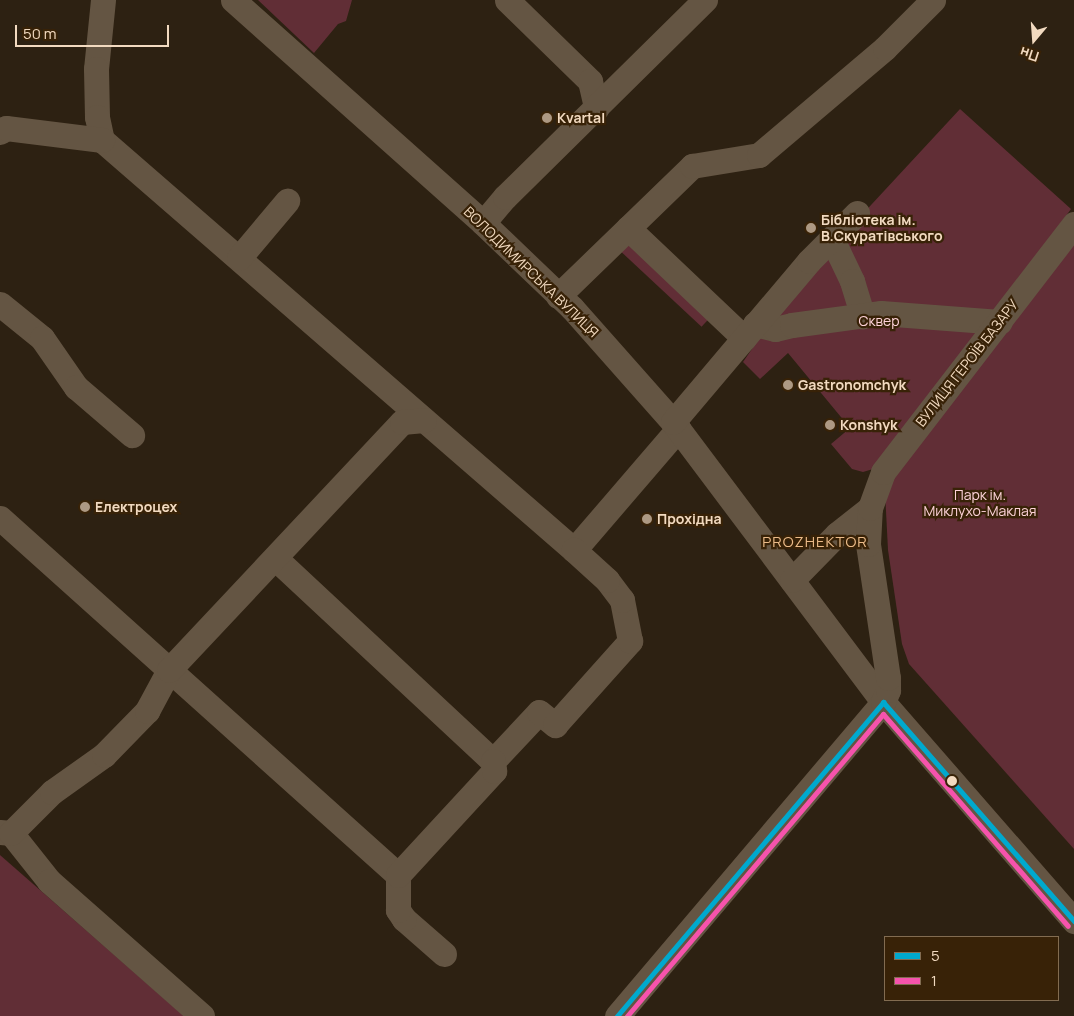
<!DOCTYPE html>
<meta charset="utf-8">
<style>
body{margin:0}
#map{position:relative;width:1074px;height:1016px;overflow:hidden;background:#2d2112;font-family:Manrope,sans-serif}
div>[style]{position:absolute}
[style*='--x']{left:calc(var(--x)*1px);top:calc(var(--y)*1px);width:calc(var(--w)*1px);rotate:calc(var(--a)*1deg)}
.green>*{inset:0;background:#612e36;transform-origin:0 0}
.minor>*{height:25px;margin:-12.5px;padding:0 12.5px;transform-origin:12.5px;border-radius:12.5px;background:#645543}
.bus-1>*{height:5px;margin:-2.5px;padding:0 2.5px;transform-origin:2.5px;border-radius:2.5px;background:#00a9ce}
.bus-2>*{height:5px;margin:-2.5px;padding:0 2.5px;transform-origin:2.5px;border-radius:2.5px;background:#f653ac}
.dots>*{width:14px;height:14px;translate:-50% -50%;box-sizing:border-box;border:2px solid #382207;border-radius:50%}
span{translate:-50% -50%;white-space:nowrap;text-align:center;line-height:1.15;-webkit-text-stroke:4.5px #382207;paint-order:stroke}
.poi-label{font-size:14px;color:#f2dac0;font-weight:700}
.left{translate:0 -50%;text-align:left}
.street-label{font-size:14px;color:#f2dac0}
.park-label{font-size:14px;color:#fdd2d8}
.neighbourhood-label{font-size:15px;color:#ebbb89;letter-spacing:1px}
.legend{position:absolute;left:884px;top:936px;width:175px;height:65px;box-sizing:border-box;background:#382207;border:1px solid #826c51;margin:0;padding:6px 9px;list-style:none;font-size:15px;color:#f2dac0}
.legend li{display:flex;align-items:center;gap:10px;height:25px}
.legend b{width:25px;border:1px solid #826c51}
.north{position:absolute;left:1009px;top:15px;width:50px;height:50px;-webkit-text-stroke:4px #382207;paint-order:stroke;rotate:198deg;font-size:14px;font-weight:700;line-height:20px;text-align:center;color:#f2dac0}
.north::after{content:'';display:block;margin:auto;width:18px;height:22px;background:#f2dac0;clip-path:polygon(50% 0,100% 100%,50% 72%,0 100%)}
.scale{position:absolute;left:15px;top:25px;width:154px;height:22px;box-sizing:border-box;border:2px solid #f2dac0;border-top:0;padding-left:6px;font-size:15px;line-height:18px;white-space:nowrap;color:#f2dac0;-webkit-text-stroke:4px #382207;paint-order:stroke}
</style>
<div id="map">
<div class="green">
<i style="clip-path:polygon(258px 0,352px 0,346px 21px,338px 24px,314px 53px)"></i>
<i style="clip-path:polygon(960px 109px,1071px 209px,981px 332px,873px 469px,863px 472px,852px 469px,831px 444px,850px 428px,788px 353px,760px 379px,743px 362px,767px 327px,846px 232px)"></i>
<i style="clip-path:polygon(1074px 224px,1074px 849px,909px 664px,902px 644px,888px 550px,884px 472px)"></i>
<i style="left:632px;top:240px;width:110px;height:16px;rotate:43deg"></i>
<i style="clip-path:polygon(0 855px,184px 1016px,0 1016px)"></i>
</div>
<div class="minor">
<i style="--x:103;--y:0;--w:69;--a:95.8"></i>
<i style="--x:96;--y:69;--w:48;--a:88.8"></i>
<i style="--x:97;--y:117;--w:24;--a:78"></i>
<i style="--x:102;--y:140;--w:625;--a:40.98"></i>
<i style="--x:574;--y:550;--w:160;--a:-49.3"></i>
<i style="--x:233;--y:0;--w:335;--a:41.7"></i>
<i style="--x:483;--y:223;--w:123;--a:43.7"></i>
<i style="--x:572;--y:308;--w:152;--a:48.5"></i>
<i style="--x:673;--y:422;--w:350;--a:53.1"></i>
<i style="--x:883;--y:702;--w:291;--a:48.9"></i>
<i style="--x:507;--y:0;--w:116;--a:44.3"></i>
<i style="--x:590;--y:81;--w:28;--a:77"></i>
<i style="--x:0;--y:132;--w:7;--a:-34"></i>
<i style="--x:6;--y:128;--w:97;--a:7.1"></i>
<i style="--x:483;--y:223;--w:34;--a:-50"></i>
<i style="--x:505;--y:197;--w:281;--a:-44.6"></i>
<i style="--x:628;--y:228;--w:160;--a:43.5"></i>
<i style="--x:832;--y:239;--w:47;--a:64.5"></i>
<i style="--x:852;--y:281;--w:37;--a:73"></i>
<i style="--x:239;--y:258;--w:75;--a:-49.9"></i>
<i style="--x:558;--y:296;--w:187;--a:-44.1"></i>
<i style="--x:692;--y:166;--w:68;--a:-9.3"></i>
<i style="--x:759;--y:155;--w:165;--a:-40.3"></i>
<i style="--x:885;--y:48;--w:68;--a:-45"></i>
<i style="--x:0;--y:304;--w:54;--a:39"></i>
<i style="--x:42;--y:338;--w:60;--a:55.2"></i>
<i style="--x:76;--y:387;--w:74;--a:40.6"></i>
<i style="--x:755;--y:324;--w:21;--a:14"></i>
<i style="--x:775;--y:329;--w:17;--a:-13"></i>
<i style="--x:792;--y:325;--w:90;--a:-7.7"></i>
<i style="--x:881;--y:313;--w:119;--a:4.3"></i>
<i style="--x:673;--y:422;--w:211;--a:-49.8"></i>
<i style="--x:809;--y:261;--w:68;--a:-45"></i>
<i style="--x:0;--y:518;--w:535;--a:41.89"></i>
<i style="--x:275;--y:558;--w:298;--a:43"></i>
<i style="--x:493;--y:761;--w:67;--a:-46.8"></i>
<i style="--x:539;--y:712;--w:21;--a:39"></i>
<i style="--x:555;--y:725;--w:113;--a:-48.2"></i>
<i style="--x:630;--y:641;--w:42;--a:-101"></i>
<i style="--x:622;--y:600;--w:25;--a:-127"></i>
<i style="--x:607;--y:580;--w:45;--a:-137.7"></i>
<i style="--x:792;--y:580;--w:64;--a:-45.6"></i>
<i style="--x:837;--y:534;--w:42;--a:-38.2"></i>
<i style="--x:0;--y:832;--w:11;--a:5"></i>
<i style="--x:11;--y:833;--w:61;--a:51.6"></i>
<i style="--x:49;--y:881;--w:204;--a:41.4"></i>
<i style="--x:11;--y:833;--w:58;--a:-45"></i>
<i style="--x:52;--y:792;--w:64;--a:-35.4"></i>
<i style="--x:104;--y:755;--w:62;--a:-45.7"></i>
<i style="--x:147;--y:711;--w:47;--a:-61.8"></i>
<i style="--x:169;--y:670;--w:340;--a:-46.8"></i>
<i style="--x:402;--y:422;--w:22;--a:-5"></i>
<i style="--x:444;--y:954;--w:53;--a:-138.8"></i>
<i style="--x:404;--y:919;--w:11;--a:-124"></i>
<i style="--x:398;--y:910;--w:35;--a:-90"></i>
<i style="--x:398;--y:875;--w:142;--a:-47.3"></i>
<i style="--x:494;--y:771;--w:10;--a:-96"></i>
<i style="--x:617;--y:1016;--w:412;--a:-49.7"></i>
<i style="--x:883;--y:702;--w:13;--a:-67"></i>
<i style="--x:888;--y:690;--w:12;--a:-90"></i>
<i style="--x:888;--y:678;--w:135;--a:-98.5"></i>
<i style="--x:868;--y:544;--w:36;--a:-87"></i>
<i style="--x:870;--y:508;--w:38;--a:-70"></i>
<i style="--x:883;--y:472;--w:313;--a:-52.4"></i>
</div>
<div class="bus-1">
<i style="--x:617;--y:1016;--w:412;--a:-49.7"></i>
<i style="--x:883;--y:702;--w:291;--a:48.9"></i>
</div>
<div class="bus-2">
<i style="--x:627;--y:1016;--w:396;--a:-49.7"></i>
<i style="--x:883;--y:714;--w:281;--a:48.9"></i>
</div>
<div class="dots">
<i style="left:547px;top:118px;background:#ad9983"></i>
<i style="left:811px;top:228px;background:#ad9983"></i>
<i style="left:788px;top:385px;background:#ad9983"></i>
<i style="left:830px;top:425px;background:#ad9983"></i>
<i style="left:85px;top:507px;background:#ad9983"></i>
<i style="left:647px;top:519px;background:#ad9983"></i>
<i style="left:952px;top:781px;background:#f2dac0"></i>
</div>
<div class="poi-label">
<span class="left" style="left:557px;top:118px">Kvartal</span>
<span class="left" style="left:821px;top:228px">Бібліотека ім.<br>В.Скуратівського</span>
<span class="left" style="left:798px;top:385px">Gastronomchyk</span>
<span class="left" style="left:840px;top:425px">Konshyk</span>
<span class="left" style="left:95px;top:507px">Електроцех</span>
<span class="left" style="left:657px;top:519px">Прохідна</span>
</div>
<div class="street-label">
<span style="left:531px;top:272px;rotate:44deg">ВОЛОДИМИРСЬКА ВУЛИЦЯ</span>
<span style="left:967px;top:363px;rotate:-52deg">ВУЛИЦЯ ГЕРОЇВ БАЗАРУ</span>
</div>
<div class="park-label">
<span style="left:879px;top:321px">Сквер</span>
<span style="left:980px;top:503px">Парк ім.<br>Миклухо-Маклая</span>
</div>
<div class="neighbourhood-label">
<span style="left:815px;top:542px">PROZHEKTOR</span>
</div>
<ul class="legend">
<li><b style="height:6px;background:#00a9ce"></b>5</li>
<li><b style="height:6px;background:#f653ac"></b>1</li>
</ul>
<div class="north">Пн</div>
<div class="scale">50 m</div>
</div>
